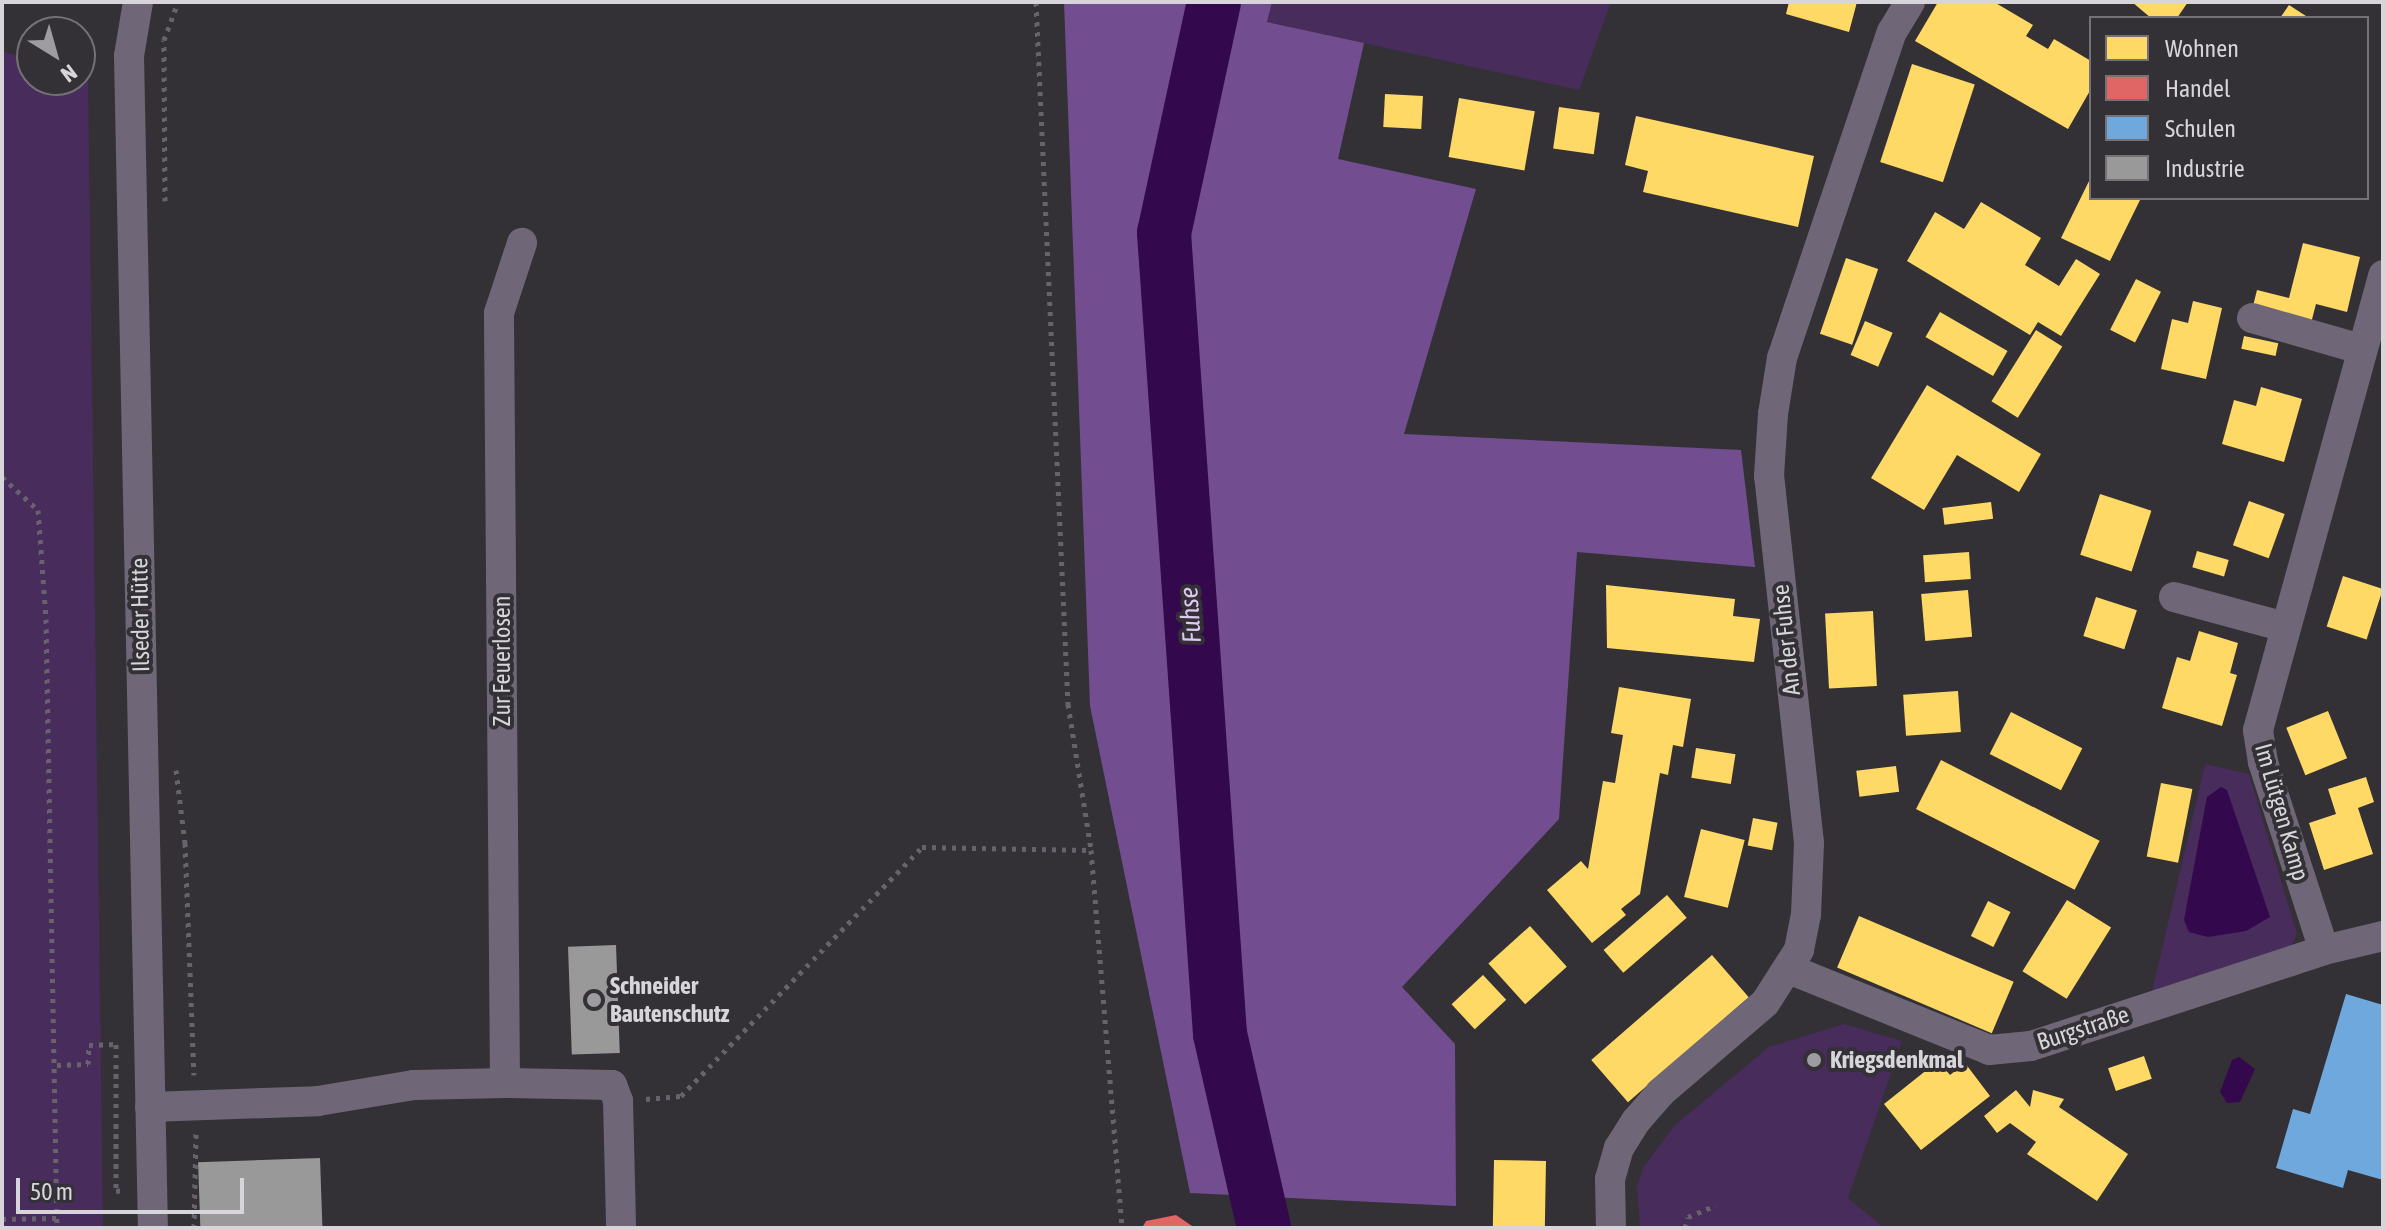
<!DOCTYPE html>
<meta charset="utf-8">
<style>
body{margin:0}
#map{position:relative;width:2385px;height:1230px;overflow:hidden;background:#333135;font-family:"Asap Condensed",sans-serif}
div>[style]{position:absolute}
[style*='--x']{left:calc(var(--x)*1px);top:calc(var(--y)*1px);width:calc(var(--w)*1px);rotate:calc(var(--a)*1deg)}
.green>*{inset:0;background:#472c5c}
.forest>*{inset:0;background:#724e91}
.water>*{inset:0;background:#33084c}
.homes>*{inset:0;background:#ffd966;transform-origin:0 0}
.shops>*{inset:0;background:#e06666}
.schools>*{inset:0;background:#6fa8dc}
.industry>*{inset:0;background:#999;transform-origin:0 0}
.river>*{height:54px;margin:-27px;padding:0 27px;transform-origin:27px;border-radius:27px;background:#33084c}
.path>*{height:5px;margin-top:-2.5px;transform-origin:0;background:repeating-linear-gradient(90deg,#68626d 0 4px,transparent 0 10px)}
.minor>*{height:30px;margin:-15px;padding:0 15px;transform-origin:15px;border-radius:15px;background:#6f6777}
.dots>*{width:22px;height:22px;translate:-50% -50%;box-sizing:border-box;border:4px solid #333036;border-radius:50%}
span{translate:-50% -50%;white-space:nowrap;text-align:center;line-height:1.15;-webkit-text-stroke:8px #333036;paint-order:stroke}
.street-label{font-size:24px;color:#d7d5d9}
.poi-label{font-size:24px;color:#d7d5d9;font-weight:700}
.left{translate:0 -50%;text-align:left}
.water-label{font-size:26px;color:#dcc8f1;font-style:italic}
.frame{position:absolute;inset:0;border:4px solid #d7d5d9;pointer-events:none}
.legend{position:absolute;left:2089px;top:16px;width:280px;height:184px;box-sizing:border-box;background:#333036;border:2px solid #757277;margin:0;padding:10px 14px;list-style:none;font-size:24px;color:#d7d5d9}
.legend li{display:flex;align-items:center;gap:16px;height:40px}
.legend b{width:40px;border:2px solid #757277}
.north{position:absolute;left:16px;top:16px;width:80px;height:80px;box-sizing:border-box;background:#333036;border:2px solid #757277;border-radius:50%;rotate:143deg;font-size:22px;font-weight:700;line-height:32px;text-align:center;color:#d7d5d9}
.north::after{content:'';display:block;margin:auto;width:28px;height:36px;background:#9e9ca0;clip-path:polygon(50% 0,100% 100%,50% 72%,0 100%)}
.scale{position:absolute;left:16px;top:1178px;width:228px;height:36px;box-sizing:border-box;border:4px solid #d7d5d9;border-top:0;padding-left:10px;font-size:24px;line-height:28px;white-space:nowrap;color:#d7d5d9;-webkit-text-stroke:6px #333036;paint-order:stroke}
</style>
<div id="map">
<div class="green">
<i style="clip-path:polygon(1272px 2px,1611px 2px,1579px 90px,1267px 22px)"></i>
<i style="clip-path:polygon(2px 51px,32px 61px,32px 80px,88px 79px,103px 1228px,2px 1228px)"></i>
<i style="clip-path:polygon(2205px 764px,2249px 774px,2297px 934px,2287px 955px,2152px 992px)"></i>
<i style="clip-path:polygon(1844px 1024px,1902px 1041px,1848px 1198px,1884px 1228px,1640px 1228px,1637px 1187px,1643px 1168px,1675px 1125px,1769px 1047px)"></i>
</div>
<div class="forest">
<i style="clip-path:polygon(1064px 2px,1272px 2px,1267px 22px,1364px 43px,1338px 159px,1476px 189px,1404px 434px,1741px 450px,1755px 567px,1577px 552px,1559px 819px,1402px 987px,1455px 1044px,1456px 1206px,1190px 1193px,1090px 706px)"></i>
</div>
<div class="water">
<i style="clip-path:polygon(2221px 787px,2227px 790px,2270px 917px,2246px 931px,2208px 937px,2189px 932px,2184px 920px,2207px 797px)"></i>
<i style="clip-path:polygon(2239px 1057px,2255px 1069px,2240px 1102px,2227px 1103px,2220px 1092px,2232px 1060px)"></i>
</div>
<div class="homes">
<i style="clip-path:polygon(1789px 2px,1857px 2px,1849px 32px,1786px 14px)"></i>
<i style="clip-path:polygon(1938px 2px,1994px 2px,2033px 25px,2026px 36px,2048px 49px,2054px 39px,2091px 61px,2091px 89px,2068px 129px,1915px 41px)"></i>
<i style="clip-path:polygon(2132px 2px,2188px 2px,2177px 18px,2151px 18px)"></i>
<i style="clip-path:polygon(2289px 5px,2309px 18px,2280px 18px)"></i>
<i style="left:1912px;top:64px;width:66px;height:103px;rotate:18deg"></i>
<i style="left:1385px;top:94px;width:38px;height:33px;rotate:3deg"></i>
<i style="left:1459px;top:98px;width:77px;height:60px;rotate:10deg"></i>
<i style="left:1559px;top:107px;width:41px;height:42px;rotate:8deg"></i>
<i style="clip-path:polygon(1636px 116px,1814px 156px,1798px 227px,1643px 192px,1648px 171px,1625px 165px)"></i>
<i style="clip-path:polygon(2091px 177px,2091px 198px,2141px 198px,2110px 261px,2061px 238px)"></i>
<i style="clip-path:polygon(1981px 202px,2041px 238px,2025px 265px,2059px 286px,2076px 259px,2100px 274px,2061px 336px,2038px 322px,2030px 335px,1907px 261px,1935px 212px,1964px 229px)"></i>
<i style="clip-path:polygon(2303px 243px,2360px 257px,2347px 312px,2316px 304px,2310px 327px,2251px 314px,2257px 290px,2289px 298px)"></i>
<i style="left:1846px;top:258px;width:34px;height:80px;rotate:19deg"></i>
<i style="left:2136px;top:279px;width:28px;height:57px;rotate:27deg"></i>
<i style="clip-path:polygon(2193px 301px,2222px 308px,2206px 379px,2161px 369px,2172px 319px,2188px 323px)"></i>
<i style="left:1940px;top:312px;width:78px;height:29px;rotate:30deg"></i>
<i style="left:1865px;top:321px;width:30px;height:37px;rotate:23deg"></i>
<i style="left:2036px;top:330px;width:31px;height:84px;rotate:32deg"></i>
<i style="left:2244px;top:336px;width:35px;height:13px;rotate:12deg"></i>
<i style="clip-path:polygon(1927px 385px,2041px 454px,2019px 492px,1957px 455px,1924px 510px,1871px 478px)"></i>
<i style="clip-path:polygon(2261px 387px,2302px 399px,2284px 462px,2222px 444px,2234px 400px,2256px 406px)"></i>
<i style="left:2100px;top:494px;width:54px;height:64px;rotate:18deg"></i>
<i style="left:2249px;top:501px;width:38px;height:47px;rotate:20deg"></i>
<i style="left:1991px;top:502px;width:17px;height:49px;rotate:83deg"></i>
<i style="left:2197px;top:551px;width:33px;height:17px;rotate:16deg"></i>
<i style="left:1969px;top:552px;width:27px;height:46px;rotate:86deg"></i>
<i style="left:2343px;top:576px;width:42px;height:53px;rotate:18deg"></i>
<i style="clip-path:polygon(1606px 585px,1735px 599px,1733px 616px,1760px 619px,1754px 662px,1607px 648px)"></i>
<i style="left:1968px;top:590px;width:47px;height:47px;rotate:85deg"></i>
<i style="left:2096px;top:597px;width:43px;height:41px;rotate:18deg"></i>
<i style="left:1873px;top:611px;width:75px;height:48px;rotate:87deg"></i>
<i style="clip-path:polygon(2199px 631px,2238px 643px,2230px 673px,2237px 675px,2222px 726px,2162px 708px,2177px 657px,2190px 661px)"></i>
<i style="clip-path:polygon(1619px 687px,1691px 699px,1683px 747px,1673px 745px,1668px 775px,1660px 773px,1640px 894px,1621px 909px,1626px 915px,1592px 943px,1547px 890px,1581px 861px,1588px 869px,1603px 781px,1615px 783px,1623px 735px,1611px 733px)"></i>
<i style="left:1958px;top:691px;width:41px;height:55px;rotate:86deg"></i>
<i style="left:2328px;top:711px;width:51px;height:45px;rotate:68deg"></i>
<i style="left:2011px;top:712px;width:80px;height:47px;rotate:27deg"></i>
<i style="left:1696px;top:748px;width:40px;height:30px;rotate:9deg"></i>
<i style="left:1941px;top:760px;width:178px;height:55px;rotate:27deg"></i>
<i style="left:1896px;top:766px;width:26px;height:40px;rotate:83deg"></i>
<i style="clip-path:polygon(2366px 777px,2374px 802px,2358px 808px,2373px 854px,2324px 870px,2309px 823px,2336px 814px,2328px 789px)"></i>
<i style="left:2161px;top:783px;width:32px;height:75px;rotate:11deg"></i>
<i style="left:1753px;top:818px;width:25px;height:28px;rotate:11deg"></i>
<i style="left:1701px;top:829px;width:45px;height:70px;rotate:14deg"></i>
<i style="left:1667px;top:895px;width:30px;height:84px;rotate:49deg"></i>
<i style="left:2067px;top:900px;width:52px;height:84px;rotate:32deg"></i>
<i style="left:1988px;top:901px;width:25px;height:39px;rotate:26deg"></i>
<i style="left:1859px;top:916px;width:168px;height:56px;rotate:23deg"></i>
<i style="left:1530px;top:926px;width:55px;height:56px;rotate:48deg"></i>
<i style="left:1712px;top:955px;width:56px;height:160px;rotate:49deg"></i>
<i style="left:1483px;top:975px;width:34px;height:43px;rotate:47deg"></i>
<i style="left:2144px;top:1056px;width:24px;height:38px;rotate:71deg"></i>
<i style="clip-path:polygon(1938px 1061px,1950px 1075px,1965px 1063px,1990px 1096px,1921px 1150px,1884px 1104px)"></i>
<i style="clip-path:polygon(2016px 1090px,2030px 1107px,2033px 1090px,2064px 1099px,2059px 1107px,2128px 1154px,2097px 1201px,2027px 1154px,2036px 1142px,2010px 1123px,1997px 1133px,1984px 1116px)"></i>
<i style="left:1494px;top:1160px;width:52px;height:68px;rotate:1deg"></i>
</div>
<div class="shops">
<i style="clip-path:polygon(1176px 1215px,1195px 1228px,1142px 1228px,1146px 1221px)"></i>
</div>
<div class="schools">
<i style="clip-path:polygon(2346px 994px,2383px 1005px,2383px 1180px,2348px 1170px,2343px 1188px,2276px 1168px,2293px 1109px,2310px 1114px)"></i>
</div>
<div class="industry">
<i style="left:616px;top:945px;width:108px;height:48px;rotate:88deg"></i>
<i style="left:320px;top:1158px;width:70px;height:122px;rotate:88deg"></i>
</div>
<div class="river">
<i style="--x:1214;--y:2;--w:236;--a:102.2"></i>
<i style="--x:1164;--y:233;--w:803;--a:86"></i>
<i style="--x:1220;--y:1034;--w:199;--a:77.2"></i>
</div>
<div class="path">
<i style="--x:1036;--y:2;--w:703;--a:87.39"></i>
<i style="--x:1068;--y:704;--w:148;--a:81"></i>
<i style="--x:1091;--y:850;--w:379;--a:85.3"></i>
<i style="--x:165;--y:201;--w:161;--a:-90.4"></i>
<i style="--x:164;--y:40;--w:40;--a:-69.8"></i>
<i style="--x:2;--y:477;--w:49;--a:42.5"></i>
<i style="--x:38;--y:510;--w:109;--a:85.8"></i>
<i style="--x:46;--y:619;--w:609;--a:88.97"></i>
<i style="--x:176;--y:770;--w:74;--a:83"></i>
<i style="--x:185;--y:843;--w:232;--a:87.8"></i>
<i style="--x:57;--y:1065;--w:31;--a:-2"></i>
<i style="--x:88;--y:1064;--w:19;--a:-87"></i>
<i style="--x:89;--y:1045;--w:27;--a:-2"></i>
<i style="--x:116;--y:1044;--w:147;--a:90"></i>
<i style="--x:116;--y:1191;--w:8;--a:-7"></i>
<i style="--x:646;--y:1099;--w:35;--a:-5"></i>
<i style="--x:681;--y:1096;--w:347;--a:-45.9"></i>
<i style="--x:922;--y:847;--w:169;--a:1"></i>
<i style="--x:2;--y:1219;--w:55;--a:-1"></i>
<i style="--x:194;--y:1228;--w:95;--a:-88.8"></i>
<i style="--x:1685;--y:1228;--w:11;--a:-75"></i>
<i style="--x:1688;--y:1217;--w:30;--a:-23"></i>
</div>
<div class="minor">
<i style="--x:138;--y:2;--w:55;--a:99.5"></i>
<i style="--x:129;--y:56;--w:1172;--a:88.83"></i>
<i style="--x:2252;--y:318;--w:113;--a:15.9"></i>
<i style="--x:2174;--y:597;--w:115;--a:15.1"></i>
<i style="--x:2324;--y:950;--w:198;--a:-108"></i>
<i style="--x:2263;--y:762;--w:32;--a:-99"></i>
<i style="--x:2258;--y:730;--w:472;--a:-74.6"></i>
<i style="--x:1789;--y:969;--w:216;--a:22"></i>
<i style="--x:1989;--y:1050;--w:42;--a:-5.4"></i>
<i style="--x:2031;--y:1046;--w:308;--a:-18.1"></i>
<i style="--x:2324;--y:950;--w:61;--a:-13.3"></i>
<i style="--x:505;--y:1083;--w:107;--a:1.1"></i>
<i style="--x:612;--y:1085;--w:17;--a:69"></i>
<i style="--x:618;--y:1101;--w:127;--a:88.6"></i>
<i style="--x:150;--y:1107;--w:168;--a:-2"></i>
<i style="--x:318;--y:1101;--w:97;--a:-9.5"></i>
<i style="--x:414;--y:1085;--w:91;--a:-1.3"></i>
<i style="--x:505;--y:1083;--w:770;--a:-90.45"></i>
<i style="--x:499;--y:313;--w:74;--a:-71.8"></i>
<i style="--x:1611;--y:1228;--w:49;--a:-91.2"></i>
<i style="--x:1610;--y:1179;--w:32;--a:-74"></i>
<i style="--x:1619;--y:1148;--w:32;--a:-58"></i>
<i style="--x:1636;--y:1121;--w:37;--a:-49"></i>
<i style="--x:1660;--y:1093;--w:138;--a:-40.6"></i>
<i style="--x:1765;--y:1003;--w:63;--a:-57.3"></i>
<i style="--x:1799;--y:950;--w:36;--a:-79"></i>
<i style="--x:1806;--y:915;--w:72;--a:-87.6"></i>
<i style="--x:1809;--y:843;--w:369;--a:-96.2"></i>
<i style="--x:1769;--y:476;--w:62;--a:-86.3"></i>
<i style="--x:1773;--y:414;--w:57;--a:-80.9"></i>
<i style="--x:1782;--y:358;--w:344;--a:-71.4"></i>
<i style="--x:1892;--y:32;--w:35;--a:-59"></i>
</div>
<div class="dots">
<i style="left:594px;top:1000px;background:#9e9ca0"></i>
<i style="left:1814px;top:1060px;background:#9e9ca0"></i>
</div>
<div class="street-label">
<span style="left:140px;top:615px;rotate:-91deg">Ilseder Hütte</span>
<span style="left:1786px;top:640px;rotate:-96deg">An der Fuhse</span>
<span style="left:502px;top:661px;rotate:-90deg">Zur Feuerlosen</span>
<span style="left:2282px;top:812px;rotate:74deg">Im Lütgen Kamp</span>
<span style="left:2083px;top:1028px;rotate:-18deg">Burgstraße</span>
</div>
<div class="poi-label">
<span class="left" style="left:610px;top:1000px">Schneider<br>Bautenschutz</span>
<span class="left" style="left:1830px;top:1060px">Kriegsdenkmal</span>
</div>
<div class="water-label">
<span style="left:1191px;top:615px;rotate:-94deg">Fuhse</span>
</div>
<div class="frame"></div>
<ul class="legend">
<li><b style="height:22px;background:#ffd966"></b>Wohnen</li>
<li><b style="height:22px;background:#e06666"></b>Handel</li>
<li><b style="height:22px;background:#6fa8dc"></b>Schulen</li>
<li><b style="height:22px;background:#999"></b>Industrie</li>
</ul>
<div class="north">N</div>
<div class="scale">50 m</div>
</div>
